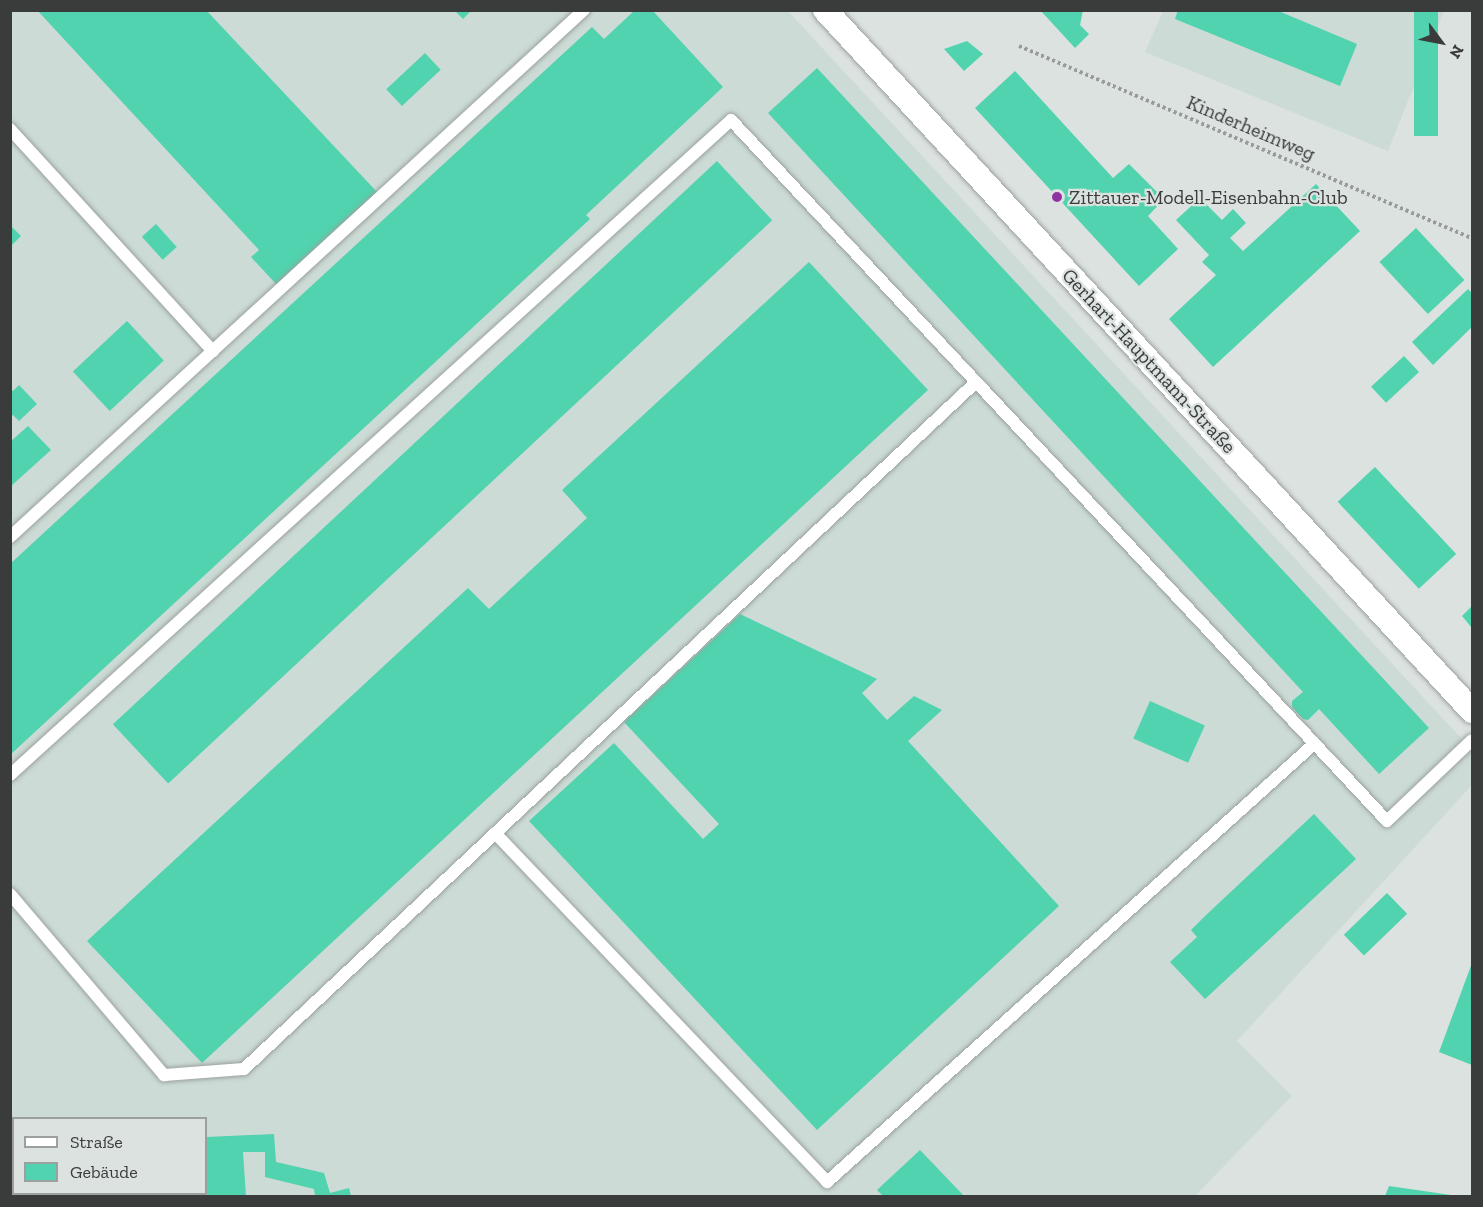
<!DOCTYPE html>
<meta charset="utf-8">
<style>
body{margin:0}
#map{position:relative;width:1483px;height:1207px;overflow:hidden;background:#dce2e0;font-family:"Zilla Slab",serif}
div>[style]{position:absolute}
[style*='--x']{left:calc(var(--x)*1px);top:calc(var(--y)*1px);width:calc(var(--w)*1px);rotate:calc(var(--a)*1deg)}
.built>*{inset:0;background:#ccdbd5}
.green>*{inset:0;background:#8ee0c4}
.building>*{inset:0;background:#50d3ae;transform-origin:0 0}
.path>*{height:4px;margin-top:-2px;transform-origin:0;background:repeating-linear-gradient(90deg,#979b9a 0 3px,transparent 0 6px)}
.roads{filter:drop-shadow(0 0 2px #9ba19e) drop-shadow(0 0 2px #9ba19e)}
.lane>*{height:12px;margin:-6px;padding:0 6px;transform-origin:6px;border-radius:6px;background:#fff}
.street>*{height:24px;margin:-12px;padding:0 12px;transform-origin:12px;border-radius:12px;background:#fff}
.dots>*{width:16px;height:16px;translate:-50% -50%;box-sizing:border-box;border:3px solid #dce2e0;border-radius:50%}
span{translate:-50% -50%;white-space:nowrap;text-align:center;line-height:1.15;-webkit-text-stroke:4.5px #dce2e0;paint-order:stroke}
.street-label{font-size:20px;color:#3a3c3b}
.poi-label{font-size:20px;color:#3a3c3b}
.left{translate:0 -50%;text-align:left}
.frame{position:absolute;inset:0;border:12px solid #3a3c3b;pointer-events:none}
.legend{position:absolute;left:12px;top:1117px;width:195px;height:78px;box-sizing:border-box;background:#dce2e0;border:2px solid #9ba09e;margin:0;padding:8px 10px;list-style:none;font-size:18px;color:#3a3c3b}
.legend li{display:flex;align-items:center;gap:12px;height:30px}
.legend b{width:30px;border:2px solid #9ba09e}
.north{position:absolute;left:1411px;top:12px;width:60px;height:60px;-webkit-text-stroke:4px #dce2e0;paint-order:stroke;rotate:122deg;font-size:16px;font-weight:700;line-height:24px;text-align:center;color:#3a3c3b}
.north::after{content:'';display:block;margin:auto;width:21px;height:27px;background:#3a3c3b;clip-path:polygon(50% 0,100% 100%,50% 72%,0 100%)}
</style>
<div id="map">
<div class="built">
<i style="clip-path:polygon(10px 11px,788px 11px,1472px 750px,1472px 785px,1237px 1041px,1292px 1096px,1195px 1196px,55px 1196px,52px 1194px,206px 1194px,206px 1118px,14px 1118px,13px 1146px,11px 1143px)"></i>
<i style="clip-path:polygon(1163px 11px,1444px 11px,1388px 151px,1145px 52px)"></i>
</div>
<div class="green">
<i style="clip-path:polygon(10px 1143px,14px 1194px,55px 1196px,11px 1196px)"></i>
</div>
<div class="building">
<i style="clip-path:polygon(37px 10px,206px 10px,377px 192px,277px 285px,251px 257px,259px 250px)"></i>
<i style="clip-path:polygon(454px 10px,472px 10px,463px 19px)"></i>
<i style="clip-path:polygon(635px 10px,652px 10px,723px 87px,586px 215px,590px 219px,10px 755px,10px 564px,592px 27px,604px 39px)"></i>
<i style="clip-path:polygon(1040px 10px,1083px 10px,1080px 25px,1089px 34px,1075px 48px)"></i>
<i style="clip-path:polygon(1178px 10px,1276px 10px,1357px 44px,1340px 86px,1175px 19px)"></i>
<i style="left:1414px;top:10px;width:24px;height:126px"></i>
<i style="clip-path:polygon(967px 41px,983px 54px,964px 71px,944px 49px)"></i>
<i style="left:425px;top:53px;width:23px;height:53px;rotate:47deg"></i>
<i style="clip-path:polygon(817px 68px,1429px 728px,1379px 774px,1319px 709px,1308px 720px,1303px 719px,1292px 707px,1292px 701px,1303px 692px,768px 113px)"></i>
<i style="clip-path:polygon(1015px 71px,1113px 178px,1129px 164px,1164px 199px,1148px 216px,1178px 249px,1139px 286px,975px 108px)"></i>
<i style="left:717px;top:161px;width:81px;height:826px;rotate:47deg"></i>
<i style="clip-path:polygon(1316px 184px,1360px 231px,1213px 367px,1169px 319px,1216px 275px,1202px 262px,1209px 255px,1176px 220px,1200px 198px,1222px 220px,1233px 209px,1246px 223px,1230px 238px,1243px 251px)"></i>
<i style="left:156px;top:224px;width:31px;height:19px;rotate:48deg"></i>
<i style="clip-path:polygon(10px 225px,21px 236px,10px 247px)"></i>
<i style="left:1416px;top:228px;width:71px;height:50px;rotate:47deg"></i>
<i style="clip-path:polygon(809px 262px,928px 390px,202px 1063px,87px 941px,468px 588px,489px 609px,587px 518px,562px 490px)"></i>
<i style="clip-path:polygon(1468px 289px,1472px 293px,1472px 327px,1433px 365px,1412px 342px)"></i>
<i style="left:127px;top:321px;width:54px;height:74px;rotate:47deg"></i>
<i style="left:1404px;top:356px;width:22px;height:45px;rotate:47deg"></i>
<i style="clip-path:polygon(19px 385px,37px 404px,19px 421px,13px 415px,10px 417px,10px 388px,13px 391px)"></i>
<i style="clip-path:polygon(28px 426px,51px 450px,10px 487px,10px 442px)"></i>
<i style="left:1375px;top:467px;width:119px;height:51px;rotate:47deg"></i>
<i style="clip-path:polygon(1472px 606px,1472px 628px,1462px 616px)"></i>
<i style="clip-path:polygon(740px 614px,877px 679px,862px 693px,887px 720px,914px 696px,942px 710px,908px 741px,1059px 906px,817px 1130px,529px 821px,614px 743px,703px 839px,719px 824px,624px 722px)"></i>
<i style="left:1150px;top:701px;width:60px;height:41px;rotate:24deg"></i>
<i style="clip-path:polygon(1314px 814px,1356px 859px,1205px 999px,1170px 962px,1197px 937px,1191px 930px,1205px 916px)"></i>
<i style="left:1387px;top:893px;width:29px;height:60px;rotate:46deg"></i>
<i style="clip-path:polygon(1472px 963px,1472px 1065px,1439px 1052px)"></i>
<i style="clip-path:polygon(274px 1134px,276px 1162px,324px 1173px,330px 1193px,349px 1188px,351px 1196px,315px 1196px,314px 1189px,265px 1177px,265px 1152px,243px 1152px,246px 1196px,198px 1196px,206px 1194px,206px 1137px)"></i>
<i style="clip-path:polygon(920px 1150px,964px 1196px,883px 1196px,877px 1190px)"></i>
<i style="clip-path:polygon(1389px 1186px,1451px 1195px,1451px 1196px,1385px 1196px)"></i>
</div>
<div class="path">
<i style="--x:1019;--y:46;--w:492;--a:23"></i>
<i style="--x:10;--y:1156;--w:6;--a:45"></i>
<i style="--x:43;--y:1194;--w:4;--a:34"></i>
</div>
<div class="roads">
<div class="lane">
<i style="--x:10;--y:129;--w:301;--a:47.6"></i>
<i style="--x:10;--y:537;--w:779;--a:-42.56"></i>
<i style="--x:10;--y:775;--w:974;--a:-42.25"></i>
<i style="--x:731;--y:120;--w:960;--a:46.9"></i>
<i style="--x:1387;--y:821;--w:117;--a:-43.6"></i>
<i style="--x:495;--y:833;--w:482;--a:46.4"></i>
<i style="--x:827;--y:1182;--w:656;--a:-41.97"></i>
<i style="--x:10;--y:894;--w:238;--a:49.6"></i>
<i style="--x:164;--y:1075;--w:80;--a:-4.3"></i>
<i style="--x:244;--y:1069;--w:1004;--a:-43.18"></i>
</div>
<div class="street">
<i style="--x:825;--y:10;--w:954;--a:47.29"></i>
</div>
</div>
<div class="dots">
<i style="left:1057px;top:197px;background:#8e339f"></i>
</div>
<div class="street-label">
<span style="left:1251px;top:128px;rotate:23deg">Kinderheimweg</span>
<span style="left:1149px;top:361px;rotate:47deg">Gerhart-Hauptmann-Straße</span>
</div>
<div class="poi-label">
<span class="left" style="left:1069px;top:197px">Zittauer-Modell-Eisenbahn-Club</span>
</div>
<div class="frame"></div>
<ul class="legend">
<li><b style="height:8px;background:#fff"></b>Straße</li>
<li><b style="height:16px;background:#50d3ae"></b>Gebäude</li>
</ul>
<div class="north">N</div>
</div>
